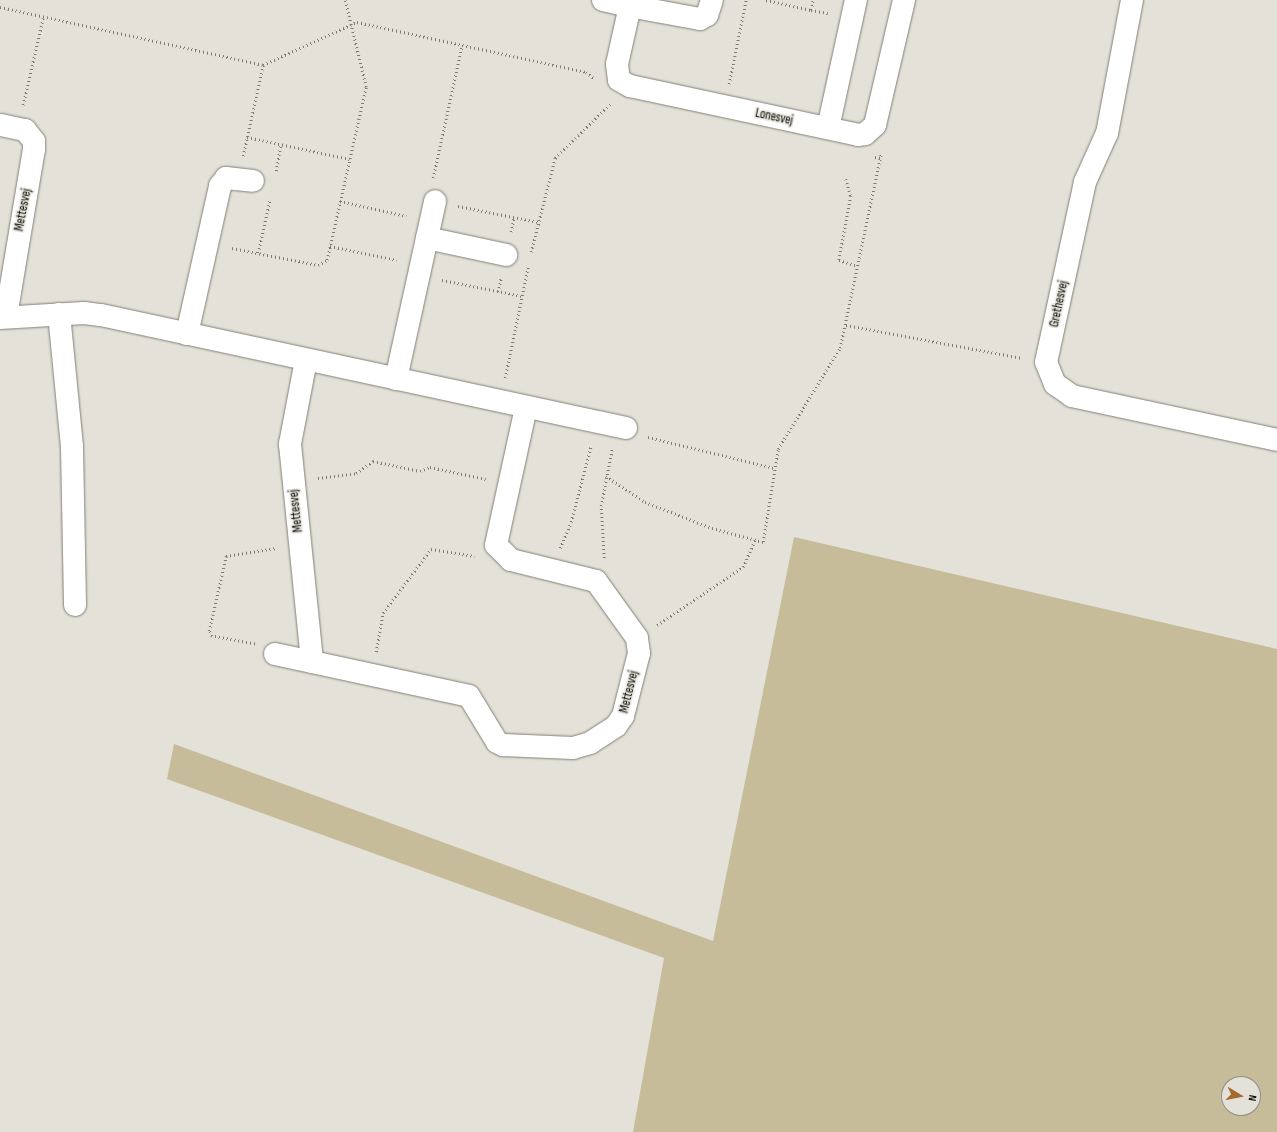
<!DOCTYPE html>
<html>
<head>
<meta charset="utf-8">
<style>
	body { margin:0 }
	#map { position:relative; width:1277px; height:1132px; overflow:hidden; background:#e4e1d8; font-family:"Sofia Sans Condensed",sans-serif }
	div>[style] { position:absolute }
	.green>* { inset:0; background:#c6bc99 }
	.path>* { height:2.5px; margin-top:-1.25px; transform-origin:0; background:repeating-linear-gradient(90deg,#7d7b75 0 1px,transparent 0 4px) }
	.roads { filter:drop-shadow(0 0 1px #828077) drop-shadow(0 0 1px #828077) }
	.minor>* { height:22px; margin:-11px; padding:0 11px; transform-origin:11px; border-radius:11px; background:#fff }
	span { translate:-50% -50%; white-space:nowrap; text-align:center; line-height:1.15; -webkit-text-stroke:3px #e4e1d8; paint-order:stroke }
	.street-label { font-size:13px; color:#12110e }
	.north { position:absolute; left:1221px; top:1076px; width:40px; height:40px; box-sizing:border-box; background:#e4e1d8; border:1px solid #908e87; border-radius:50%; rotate:100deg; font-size:11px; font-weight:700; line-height:16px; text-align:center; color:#12110e }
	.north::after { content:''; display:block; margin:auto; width:14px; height:18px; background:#a46a2a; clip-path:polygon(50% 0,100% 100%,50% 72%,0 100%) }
</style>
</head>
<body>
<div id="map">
	<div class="green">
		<div style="clip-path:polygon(evenodd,794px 537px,1277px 649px,1277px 1132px,633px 1132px,664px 958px,167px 779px,174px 744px,713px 941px,794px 537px,1229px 1084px,1253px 1084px,1253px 1108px,1229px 1108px,1229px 1084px)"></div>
	</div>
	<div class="path">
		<div style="left:766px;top:0;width:46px;rotate:12.5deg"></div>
		<div style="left:811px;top:10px;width:10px;rotate:-79deg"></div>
		<div style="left:0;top:7px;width:269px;rotate:12.4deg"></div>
		<div style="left:263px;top:65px;width:103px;rotate:-24.6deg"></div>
		<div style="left:357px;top:22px;width:234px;rotate:12.3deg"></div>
		<div style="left:586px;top:72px;width:10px;rotate:37deg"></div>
		<div style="left:811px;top:10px;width:17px;rotate:10deg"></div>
		<div style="left:729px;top:84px;width:86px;rotate:-78.6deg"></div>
		<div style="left:23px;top:105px;width:89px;rotate:-77.1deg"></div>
		<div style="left:247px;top:137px;width:105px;rotate:12.1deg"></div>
		<div style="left:243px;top:156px;width:93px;rotate:-77.6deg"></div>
		<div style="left:875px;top:157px;width:6px;rotate:9deg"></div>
		<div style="left:276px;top:171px;width:27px;rotate:-80deg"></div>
		<div style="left:433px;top:178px;width:136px;rotate:-77.7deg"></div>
		<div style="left:846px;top:179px;width:18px;rotate:74deg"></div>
		<div style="left:851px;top:196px;width:65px;rotate:100.6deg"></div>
		<div style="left:839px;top:260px;width:20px;rotate:18deg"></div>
		<div style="left:340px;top:201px;width:68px;rotate:12.8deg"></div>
		<div style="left:458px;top:206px;width:82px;rotate:11.3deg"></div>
		<div style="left:511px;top:232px;width:15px;rotate:-79deg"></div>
		<div style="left:330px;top:246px;width:68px;rotate:11.8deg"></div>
		<div style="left:232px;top:248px;width:88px;rotate:11.2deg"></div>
		<div style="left:318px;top:265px;width:10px;rotate:-29deg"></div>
		<div style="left:327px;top:260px;width:177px;rotate:-77.3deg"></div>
		<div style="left:366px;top:87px;width:89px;rotate:-103.6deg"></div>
		<div style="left:531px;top:252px;width:97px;rotate:-75.7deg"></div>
		<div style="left:555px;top:158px;width:77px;rotate:-44.5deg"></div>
		<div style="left:258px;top:253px;width:55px;rotate:-77.5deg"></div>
		<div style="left:442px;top:280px;width:82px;rotate:11.3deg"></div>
		<div style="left:498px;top:292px;width:14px;rotate:-78deg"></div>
		<div style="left:846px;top:325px;width:179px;rotate:10.6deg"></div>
		<div style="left:505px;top:378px;width:113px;rotate:-78.3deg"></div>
		<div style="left:648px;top:437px;width:130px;rotate:13.8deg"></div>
		<div style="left:606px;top:476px;width:47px;rotate:33.7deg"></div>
		<div style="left:645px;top:502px;width:72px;rotate:21.2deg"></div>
		<div style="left:712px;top:528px;width:53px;rotate:15.4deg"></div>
		<div style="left:763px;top:542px;width:94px;rotate:-80.8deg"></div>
		<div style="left:778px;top:449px;width:119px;rotate:-58.5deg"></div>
		<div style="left:840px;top:348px;width:199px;rotate:-78.1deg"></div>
		<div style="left:318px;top:478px;width:38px;rotate:-7deg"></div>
		<div style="left:356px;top:473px;width:21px;rotate:-35deg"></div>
		<div style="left:373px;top:461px;width:48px;rotate:12deg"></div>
		<div style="left:420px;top:471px;width:11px;rotate:-22deg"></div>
		<div style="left:430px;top:467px;width:57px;rotate:12.1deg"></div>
		<div style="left:560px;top:548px;width:28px;rotate:-67deg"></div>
		<div style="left:571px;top:522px;width:79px;rotate:-75.3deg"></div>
		<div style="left:604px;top:558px;width:52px;rotate:-93.3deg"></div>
		<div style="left:601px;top:506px;width:58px;rotate:-79.1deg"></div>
		<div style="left:657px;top:625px;width:104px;rotate:-34deg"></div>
		<div style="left:743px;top:567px;width:30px;rotate:-66deg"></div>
		<div style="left:255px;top:644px;width:44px;rotate:-169.5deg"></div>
		<div style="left:212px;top:636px;width:6px;rotate:-121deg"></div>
		<div style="left:209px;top:631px;width:77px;rotate:-77.2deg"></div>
		<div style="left:226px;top:556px;width:51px;rotate:-9.1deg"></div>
		<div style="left:376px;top:652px;width:40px;rotate:-80deg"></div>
		<div style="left:383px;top:613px;width:80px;rotate:-53.1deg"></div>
		<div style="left:431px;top:549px;width:44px;rotate:9.2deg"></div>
	</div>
	<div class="roads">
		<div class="minor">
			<div style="left:603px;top:0;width:28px;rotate:13deg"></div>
			<div style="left:712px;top:0;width:16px;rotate:108deg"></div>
			<div style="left:707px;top:15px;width:8px;rotate:150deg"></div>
			<div style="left:700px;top:19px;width:71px;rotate:-169.5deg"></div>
			<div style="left:630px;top:6px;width:59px;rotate:102.6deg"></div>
			<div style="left:617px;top:64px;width:16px;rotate:83deg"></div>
			<div style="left:619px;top:80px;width:13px;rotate:29deg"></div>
			<div style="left:630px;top:86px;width:233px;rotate:12.1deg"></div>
			<div style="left:858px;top:135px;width:7px;rotate:-8deg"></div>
			<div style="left:865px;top:134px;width:13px;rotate:-42deg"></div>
			<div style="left:875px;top:125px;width:128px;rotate:-76.9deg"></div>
			<div style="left:1132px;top:0;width:135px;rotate:100.6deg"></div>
			<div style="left:1107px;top:133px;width:54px;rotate:114.2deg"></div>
			<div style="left:1085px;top:182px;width:184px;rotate:102.2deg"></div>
			<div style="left:1046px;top:362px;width:24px;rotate:68deg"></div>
			<div style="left:1055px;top:384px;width:21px;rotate:35deg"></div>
			<div style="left:1072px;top:396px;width:210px;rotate:12.1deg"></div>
			<div style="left:1px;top:125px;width:25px;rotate:12deg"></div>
			<div style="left:25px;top:130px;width:14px;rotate:51deg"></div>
			<div style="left:34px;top:141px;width:8px;rotate:90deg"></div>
			<div style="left:34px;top:149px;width:170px;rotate:99.5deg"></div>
			<div style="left:828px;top:128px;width:131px;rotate:-77.7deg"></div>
			<div style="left:427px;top:238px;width:81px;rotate:12.1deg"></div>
			<div style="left:59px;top:314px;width:134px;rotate:84.4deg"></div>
			<div style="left:72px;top:447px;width:158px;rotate:88.9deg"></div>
			<div style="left:0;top:318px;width:84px;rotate:-3.4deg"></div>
			<div style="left:84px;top:313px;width:17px;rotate:7deg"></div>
			<div style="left:101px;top:315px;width:537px;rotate:12.15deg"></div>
			<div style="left:187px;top:334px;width:152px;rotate:-77.4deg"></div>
			<div style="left:220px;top:186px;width:10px;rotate:-53deg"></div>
			<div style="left:226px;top:178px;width:27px;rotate:6deg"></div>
			<div style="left:306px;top:360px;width:86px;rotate:100.8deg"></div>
			<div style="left:290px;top:444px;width:219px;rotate:84.2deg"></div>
			<div style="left:396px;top:379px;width:182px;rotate:-77.6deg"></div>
			<div style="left:275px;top:654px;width:198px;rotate:12.2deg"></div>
			<div style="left:469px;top:696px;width:54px;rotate:58.7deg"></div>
			<div style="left:497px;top:742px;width:7px;rotate:27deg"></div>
			<div style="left:503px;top:745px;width:70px;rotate:2.5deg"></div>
			<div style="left:573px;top:748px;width:18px;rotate:-16deg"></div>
			<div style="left:590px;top:743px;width:31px;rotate:-33deg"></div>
			<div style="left:616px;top:726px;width:12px;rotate:-55deg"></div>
			<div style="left:623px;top:716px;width:65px;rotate:-75.7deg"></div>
			<div style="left:639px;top:653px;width:15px;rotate:-98deg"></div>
			<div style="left:637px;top:638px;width:70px;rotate:-125.7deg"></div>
			<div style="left:596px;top:581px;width:88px;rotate:-166.1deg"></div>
			<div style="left:511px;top:560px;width:21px;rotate:-135deg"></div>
			<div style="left:496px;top:545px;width:141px;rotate:-77.7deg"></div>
		</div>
	</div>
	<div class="street-label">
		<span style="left:774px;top:117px;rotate:12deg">Lonesvej</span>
		<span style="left:23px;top:210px;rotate:-79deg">Mettesvej</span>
		<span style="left:1059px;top:304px;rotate:-78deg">Grethesvej</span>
		<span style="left:296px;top:511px;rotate:-96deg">Mettesvej</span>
		<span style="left:629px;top:692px;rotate:-76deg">Mettesvej</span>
	</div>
	<div class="north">N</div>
</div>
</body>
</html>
